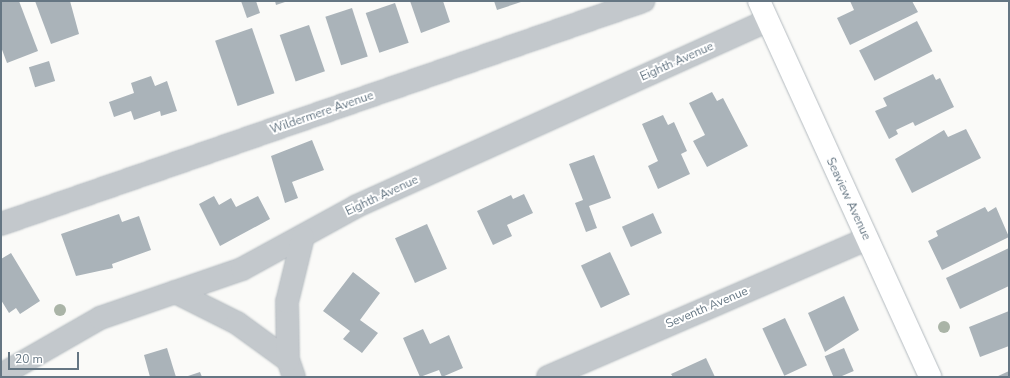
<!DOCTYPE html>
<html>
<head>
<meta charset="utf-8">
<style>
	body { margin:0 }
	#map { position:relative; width:1010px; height:378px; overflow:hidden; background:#fafaf8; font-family:"Nunito Sans",sans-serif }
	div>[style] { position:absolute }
	.building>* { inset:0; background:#aab3b9; transform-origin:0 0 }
	.roads { filter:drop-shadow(0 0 1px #b3babf) drop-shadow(0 0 1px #b3babf) }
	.street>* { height:22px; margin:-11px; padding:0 11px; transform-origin:11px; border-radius:11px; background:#c3c8cc }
	.secondary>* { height:22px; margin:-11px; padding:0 11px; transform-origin:11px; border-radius:11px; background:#fff }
	.trees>* { width:12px; height:12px; margin:-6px; border-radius:50%; background:#aab4a7 }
	span { translate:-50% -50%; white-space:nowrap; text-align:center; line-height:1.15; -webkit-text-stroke:4px #fff; paint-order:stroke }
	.street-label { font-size:12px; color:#657683 }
	.frame { position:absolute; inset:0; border:2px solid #657683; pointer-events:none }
	.scale { position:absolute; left:8px; top:352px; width:71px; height:18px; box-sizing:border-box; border:2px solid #657683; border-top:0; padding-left:5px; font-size:12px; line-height:14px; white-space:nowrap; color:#657683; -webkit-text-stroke:3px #fff; paint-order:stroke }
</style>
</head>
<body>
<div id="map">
	<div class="building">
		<div style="clip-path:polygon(1px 1px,19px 1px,38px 51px,7px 63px,1px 47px)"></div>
		<div style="clip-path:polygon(35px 1px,70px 1px,79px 34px,51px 44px)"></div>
		<div style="clip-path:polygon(241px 1px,256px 1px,260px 13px,247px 18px)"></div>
		<div style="clip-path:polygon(275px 1px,288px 1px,276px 5px)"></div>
		<div style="clip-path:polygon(410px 1px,443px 1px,450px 22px,421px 33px)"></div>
		<div style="clip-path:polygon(494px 1px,524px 1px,497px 10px)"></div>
		<div style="clip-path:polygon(850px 1px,912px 1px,918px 12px,850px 45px,837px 18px,854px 10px)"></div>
		<div style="left:395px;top:3px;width:42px;height:31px;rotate:71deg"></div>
		<div style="left:352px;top:8px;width:51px;height:28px;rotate:72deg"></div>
		<div style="left:917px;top:21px;width:34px;height:65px;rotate:63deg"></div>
		<div style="left:309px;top:25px;width:49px;height:31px;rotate:71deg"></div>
		<div style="left:252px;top:28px;width:69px;height:39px;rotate:71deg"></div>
		<div style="left:49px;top:61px;width:21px;height:21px;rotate:73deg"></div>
		<div style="clip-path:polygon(933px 74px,936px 80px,940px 78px,954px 107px,915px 126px,913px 122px,896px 130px,898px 134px,889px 139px,875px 111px,887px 106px,883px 98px)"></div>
		<div style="clip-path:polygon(151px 76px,155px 86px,167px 81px,177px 111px,161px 116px,160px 111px,134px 120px,131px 111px,114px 117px,109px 102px,134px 93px,131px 83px)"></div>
		<div style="clip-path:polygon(712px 92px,717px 101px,723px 98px,748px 146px,707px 167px,693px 141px,705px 135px,689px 103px)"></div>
		<div style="clip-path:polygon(663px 115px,668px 125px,674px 122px,687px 151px,681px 154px,690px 174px,658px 189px,648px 166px,658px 161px,642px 124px)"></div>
		<div style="clip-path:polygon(966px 129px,981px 158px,912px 193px,895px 159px,944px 130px,948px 137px)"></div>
		<div style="clip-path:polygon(312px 140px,324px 170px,292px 182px,298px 198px,285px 203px,271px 156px)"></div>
		<div style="clip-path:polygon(594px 155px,611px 198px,589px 206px,597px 228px,586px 232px,575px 203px,583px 200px,569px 164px)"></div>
		<div style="clip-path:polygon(524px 194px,533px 213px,507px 225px,512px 236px,493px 245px,477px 211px,511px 195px,513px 199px)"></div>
		<div style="clip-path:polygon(214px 196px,219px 205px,231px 198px,236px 207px,258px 196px,270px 219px,220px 246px,199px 204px)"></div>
		<div style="clip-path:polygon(985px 207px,988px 212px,996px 207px,1009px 237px,942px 270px,928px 241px,938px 236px,936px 231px)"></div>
		<div style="left:653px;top:213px;width:22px;height:34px;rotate:66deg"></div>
		<div style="clip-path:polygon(119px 214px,122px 222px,139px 216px,151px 250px,112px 264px,113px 268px,76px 276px,61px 234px)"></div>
		<div style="left:427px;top:224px;width:49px;height:35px;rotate:66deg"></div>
		<div style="clip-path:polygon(1009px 248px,1009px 286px,960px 309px,946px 278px)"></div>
		<div style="left:610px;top:252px;width:47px;height:32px;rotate:65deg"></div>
		<div style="clip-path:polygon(11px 253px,40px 301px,20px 314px,16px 308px,9px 313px,1px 300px,1px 259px)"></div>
		<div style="clip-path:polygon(353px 272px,380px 293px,360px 320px,378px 333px,362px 353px,343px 339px,350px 331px,323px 311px)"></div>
		<div style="clip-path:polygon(844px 296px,859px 330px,825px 352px,808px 313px)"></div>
		<div style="clip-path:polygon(1009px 311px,1009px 346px,980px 357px,969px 327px)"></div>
		<div style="left:785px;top:318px;width:52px;height:25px;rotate:65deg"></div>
		<div style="clip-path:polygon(423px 329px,430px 344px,449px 335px,463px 368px,442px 377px,439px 370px,420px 377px,403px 338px)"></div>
		<div style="clip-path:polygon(167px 348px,176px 377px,150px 377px,144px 355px)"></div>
		<div style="left:844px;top:348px;width:25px;height:21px;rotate:67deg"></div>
		<div style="clip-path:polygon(706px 358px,715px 377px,673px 377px,671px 374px)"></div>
		<div style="clip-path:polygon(1009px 371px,1009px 377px,996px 377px)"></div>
		<div style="clip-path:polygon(200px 372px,202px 377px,185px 377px)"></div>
	</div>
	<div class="roads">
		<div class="street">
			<div style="left:1px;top:224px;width:680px;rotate:-19.15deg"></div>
			<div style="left:175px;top:292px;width:69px;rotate:26.6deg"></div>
			<div style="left:237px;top:323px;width:63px;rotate:36deg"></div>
			<div style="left:1px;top:375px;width:114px;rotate:-29.9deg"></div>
			<div style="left:100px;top:318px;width:150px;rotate:-19deg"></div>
			<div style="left:242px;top:269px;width:131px;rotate:-28.7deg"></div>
			<div style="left:357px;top:206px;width:450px;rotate:-24.3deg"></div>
			<div style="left:294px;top:377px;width:18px;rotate:-109deg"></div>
			<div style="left:288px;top:360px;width:58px;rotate:-91deg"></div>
			<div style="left:287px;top:302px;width:67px;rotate:-76.2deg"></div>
			<div style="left:548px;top:377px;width:348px;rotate:-23.4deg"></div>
		</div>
		<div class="secondary">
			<div style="left:759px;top:1px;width:413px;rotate:65.5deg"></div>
		</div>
	</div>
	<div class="trees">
		<div style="left:60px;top:310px"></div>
		<div style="left:944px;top:327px"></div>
	</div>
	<div class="street-label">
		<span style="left:677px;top:62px;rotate:-24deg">Eighth Avenue</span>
		<span style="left:322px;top:113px;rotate:-19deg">Wildermere Avenue</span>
		<span style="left:382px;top:196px;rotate:-25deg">Eighth Avenue</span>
		<span style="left:848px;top:199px;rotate:65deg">Seaview Avenue</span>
		<span style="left:707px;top:308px;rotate:-23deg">Seventh Avenue</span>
	</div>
	<div class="frame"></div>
	<div class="scale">20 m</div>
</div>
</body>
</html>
